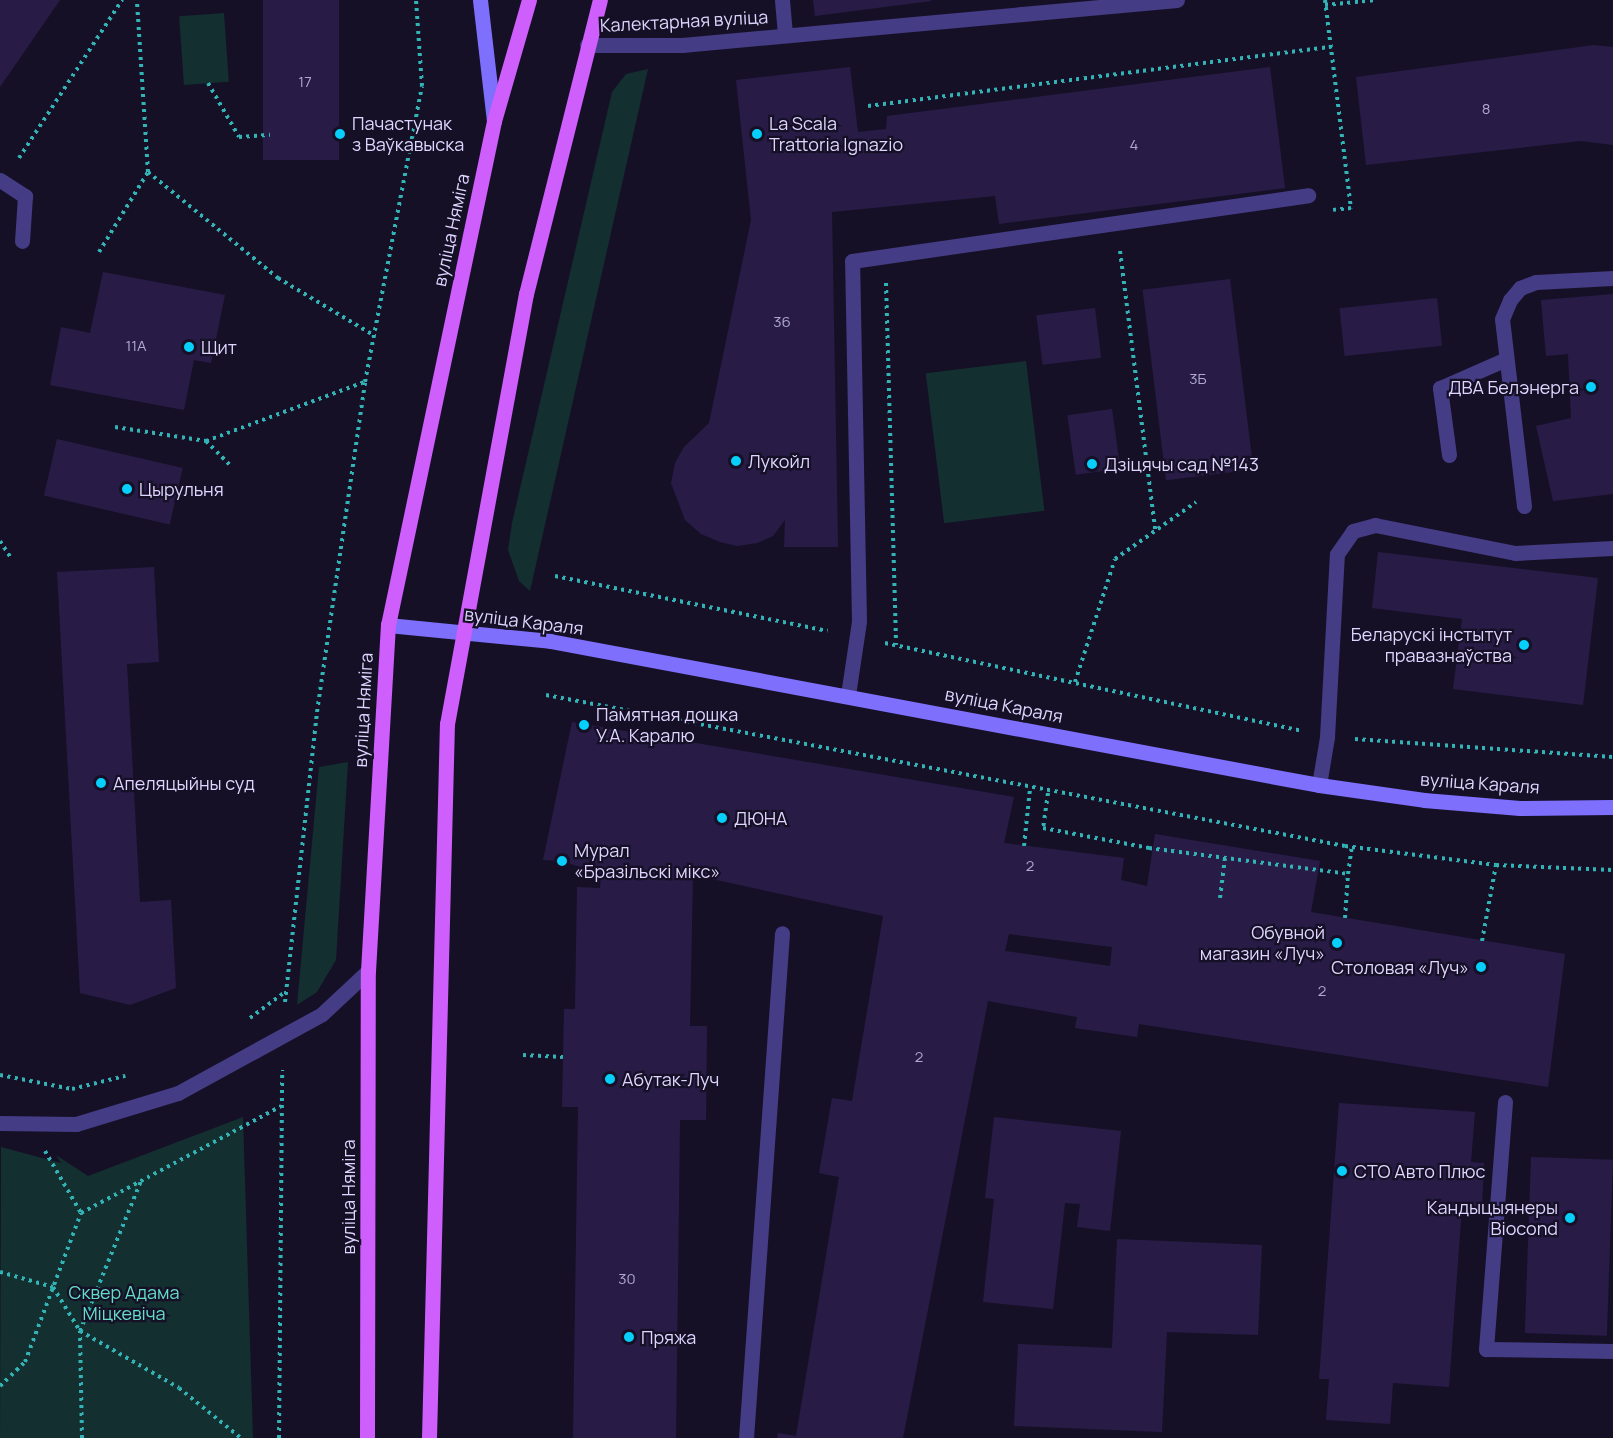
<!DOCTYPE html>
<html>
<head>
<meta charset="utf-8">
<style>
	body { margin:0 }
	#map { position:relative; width:1613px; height:1438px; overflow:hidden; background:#161027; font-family:Manrope,sans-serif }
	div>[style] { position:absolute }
	.green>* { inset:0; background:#132f30; transform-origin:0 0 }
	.building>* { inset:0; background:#281c47; transform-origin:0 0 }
	.path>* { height:4px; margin-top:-2px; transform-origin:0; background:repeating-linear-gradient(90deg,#32b4b7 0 3px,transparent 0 7.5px) }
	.service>* { height:15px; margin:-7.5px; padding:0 7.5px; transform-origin:7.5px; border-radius:7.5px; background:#443c85 }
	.minor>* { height:15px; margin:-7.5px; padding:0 7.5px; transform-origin:7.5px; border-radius:7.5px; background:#443c85 }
	.secondary>* { height:15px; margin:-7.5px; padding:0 7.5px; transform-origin:7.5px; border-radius:7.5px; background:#7e6ffd }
	.primary>* { height:15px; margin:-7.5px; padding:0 7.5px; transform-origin:7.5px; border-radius:7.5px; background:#ce5ffc }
	.dots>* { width:16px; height:16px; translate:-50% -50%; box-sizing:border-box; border:3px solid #161027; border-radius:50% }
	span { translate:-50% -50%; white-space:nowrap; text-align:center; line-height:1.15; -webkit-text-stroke:4.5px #161027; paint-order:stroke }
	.number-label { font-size:15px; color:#b0a8d0 }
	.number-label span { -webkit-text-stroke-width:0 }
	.street-label { font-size:18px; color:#ded6fe }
	.poi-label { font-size:18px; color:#ded6fe }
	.left { translate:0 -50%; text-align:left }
	.right { translate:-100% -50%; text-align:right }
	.park-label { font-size:18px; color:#62dec9 }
</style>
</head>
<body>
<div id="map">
	<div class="green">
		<div style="left:224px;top:13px;width:69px;height:45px;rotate:86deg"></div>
		<div style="clip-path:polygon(648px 69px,530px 591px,519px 581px,508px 550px,512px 523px,612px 92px,626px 74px)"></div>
		<div style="left:1026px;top:361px;width:151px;height:101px;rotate:83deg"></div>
		<div style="clip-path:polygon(348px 762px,336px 960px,317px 992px,297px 1005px,319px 767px)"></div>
		<div style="clip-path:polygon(243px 1117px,253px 1438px,0 1438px,1px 1147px,61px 1163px,56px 1155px,88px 1176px)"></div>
	</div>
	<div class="building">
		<div style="clip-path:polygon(0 0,60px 0,0 87px)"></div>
		<div style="left:263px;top:0;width:76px;height:160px"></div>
		<div style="clip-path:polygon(813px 0,931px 0,931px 1px,815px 16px)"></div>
		<div style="clip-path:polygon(1594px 45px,1613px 47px,1613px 145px,1581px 141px,1366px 165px,1356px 77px)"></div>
		<div style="clip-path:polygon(850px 67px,858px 132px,886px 129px,887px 116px,1270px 67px,1285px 188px,999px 224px,995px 196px,832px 212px,838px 547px,784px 547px,785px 520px,773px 536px,757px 543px,737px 546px,720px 542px,701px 534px,685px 520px,671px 483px,675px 463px,684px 447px,709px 423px,751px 220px,736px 80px)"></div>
		<div style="clip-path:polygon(103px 272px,225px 295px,211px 363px,194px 360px,184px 410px,50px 385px,61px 327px,90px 333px)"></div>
		<div style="left:1230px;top:279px;width:192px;height:88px;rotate:83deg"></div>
		<div style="clip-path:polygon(1613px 294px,1613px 494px,1553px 501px,1536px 426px,1571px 418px,1568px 354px,1546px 356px,1541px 300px)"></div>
		<div style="left:1437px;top:298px;width:48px;height:98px;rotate:84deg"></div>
		<div style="left:1095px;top:308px;width:50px;height:59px;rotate:83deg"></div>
		<div style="left:1112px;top:409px;width:60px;height:45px;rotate:82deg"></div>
		<div style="left:57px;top:439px;width:129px;height:58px;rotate:13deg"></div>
		<div style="clip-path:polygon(1378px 552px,1598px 578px,1583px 705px,1453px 689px,1462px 619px,1372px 608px)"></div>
		<div style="clip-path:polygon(154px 567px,159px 662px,127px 664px,140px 902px,171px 900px,176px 988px,130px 1005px,80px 993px,57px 572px)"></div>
		<div style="clip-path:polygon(evenodd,572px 722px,1014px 797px,1004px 843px,1124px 858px,1121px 880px,1147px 886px,1155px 834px,1320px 861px,1311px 912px,1565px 954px,1548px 1087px,1139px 1024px,1137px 1037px,1075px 1028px,1077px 1017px,988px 1001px,903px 1438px,777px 1438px,778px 1433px,796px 1436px,839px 1177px,819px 1173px,832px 1098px,852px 1101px,883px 916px,693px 875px,690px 1026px,707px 1026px,706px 1120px,680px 1120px,676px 1438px,573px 1438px,578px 1107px,562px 1107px,564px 1009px,575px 1009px,577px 887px,600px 888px,601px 874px,562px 861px,543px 860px,572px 722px,1009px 934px,1112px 947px,1110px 966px,1005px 951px,1009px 934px)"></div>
		<div style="clip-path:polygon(1339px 1103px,1475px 1112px,1471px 1162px,1484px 1163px,1482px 1207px,1462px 1206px,1449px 1387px,1393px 1383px,1390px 1424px,1326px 1420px,1329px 1379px,1319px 1379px)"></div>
		<div style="clip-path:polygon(994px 1117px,1121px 1131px,1110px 1231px,1077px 1227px,1080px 1204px,1065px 1203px,1053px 1309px,983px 1302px,994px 1199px,985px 1198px)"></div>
		<div style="left:1531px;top:1157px;width:82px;height:176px;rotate:2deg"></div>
		<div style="clip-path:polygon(1117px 1239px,1262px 1245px,1258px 1335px,1167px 1332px,1162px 1432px,1014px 1426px,1018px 1344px,1112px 1348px)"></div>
	</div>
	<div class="path">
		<div style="left:1325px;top:0;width:210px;rotate:82.9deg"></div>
		<div style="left:1351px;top:208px;width:18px;rotate:174deg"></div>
		<div style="left:1325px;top:5px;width:51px;rotate:-5.6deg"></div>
		<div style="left:208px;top:83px;width:62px;rotate:60.1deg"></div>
		<div style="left:239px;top:137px;width:31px;rotate:-4deg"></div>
		<div style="left:868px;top:106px;width:467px;rotate:-7.3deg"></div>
		<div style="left:19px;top:158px;width:189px;rotate:-56.9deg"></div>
		<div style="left:148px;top:172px;width:168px;rotate:39.2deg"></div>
		<div style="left:278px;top:278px;width:113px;rotate:30.9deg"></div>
		<div style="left:1120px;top:251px;width:281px;rotate:82.8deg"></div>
		<div style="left:99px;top:252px;width:94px;rotate:-58.5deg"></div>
		<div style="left:148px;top:172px;width:172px;rotate:-93.7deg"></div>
		<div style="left:886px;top:283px;width:362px;rotate:88.4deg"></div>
		<div style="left:115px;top:427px;width:92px;rotate:8.7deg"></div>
		<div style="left:206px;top:441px;width:170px;rotate:-20.4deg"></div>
		<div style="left:206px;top:441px;width:33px;rotate:45deg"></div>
		<div style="left:0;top:541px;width:20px;rotate:57deg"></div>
		<div style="left:555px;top:576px;width:278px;rotate:11.4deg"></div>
		<div style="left:885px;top:643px;width:425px;rotate:11.9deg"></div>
		<div style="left:1075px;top:682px;width:129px;rotate:-72deg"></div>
		<div style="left:1115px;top:559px;width:99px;rotate:-35.1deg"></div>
		<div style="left:546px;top:695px;width:813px;rotate:10.7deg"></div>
		<div style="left:1345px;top:846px;width:152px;rotate:7.2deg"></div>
		<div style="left:1496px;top:865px;width:117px;rotate:2.4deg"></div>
		<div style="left:1355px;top:739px;width:259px;rotate:4deg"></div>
		<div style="left:1048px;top:793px;width:35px;rotate:98deg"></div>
		<div style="left:1043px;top:828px;width:108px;rotate:10.7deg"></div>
		<div style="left:1149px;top:848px;width:201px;rotate:7.4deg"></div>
		<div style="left:1348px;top:874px;width:27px;rotate:-82deg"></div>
		<div style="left:1024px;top:846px;width:57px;rotate:-84deg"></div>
		<div style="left:1220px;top:898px;width:40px;rotate:-82.9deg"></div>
		<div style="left:1345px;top:918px;width:44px;rotate:-86.1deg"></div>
		<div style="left:1482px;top:941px;width:77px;rotate:-79.6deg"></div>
		<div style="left:285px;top:1002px;width:292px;rotate:-83.7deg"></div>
		<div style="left:317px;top:712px;width:333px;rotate:-81.7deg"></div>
		<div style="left:365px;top:382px;width:301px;rotate:-79.1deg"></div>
		<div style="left:422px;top:86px;width:86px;rotate:-94deg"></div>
		<div style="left:250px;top:1018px;width:44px;rotate:-36.6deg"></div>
		<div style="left:523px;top:1055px;width:40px;rotate:2.9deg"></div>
		<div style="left:0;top:1075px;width:73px;rotate:11deg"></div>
		<div style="left:72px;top:1089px;width:55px;rotate:-13.8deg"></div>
		<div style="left:45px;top:1151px;width:72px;rotate:59.9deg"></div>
		<div style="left:0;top:1272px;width:55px;rotate:15.8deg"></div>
		<div style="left:53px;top:1287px;width:52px;rotate:58.5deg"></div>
		<div style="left:80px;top:1331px;width:114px;rotate:29.9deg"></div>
		<div style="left:179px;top:1388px;width:80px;rotate:38.9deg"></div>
		<div style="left:0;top:1386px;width:35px;rotate:-44deg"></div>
		<div style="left:25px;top:1362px;width:159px;rotate:-69.4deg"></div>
		<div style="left:81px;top:1213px;width:227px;rotate:-28.1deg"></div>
		<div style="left:82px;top:1438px;width:107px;rotate:-91.1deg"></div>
		<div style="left:80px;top:1331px;width:162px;rotate:-67.9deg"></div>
		<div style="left:279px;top:1438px;width:368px;rotate:-89.5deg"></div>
	</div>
	<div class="service">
		<div style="left:782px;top:0;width:35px;rotate:85deg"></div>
		<div style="left:0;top:180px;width:30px;rotate:33deg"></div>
		<div style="left:25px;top:196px;width:45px;rotate:93.8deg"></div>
		<div style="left:1449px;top:455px;width:68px;rotate:-97.7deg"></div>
		<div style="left:1440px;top:388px;width:72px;rotate:-23.7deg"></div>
		<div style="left:1524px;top:506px;width:188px;rotate:-96.7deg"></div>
		<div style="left:1502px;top:319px;width:21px;rotate:-67deg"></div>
		<div style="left:1510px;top:300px;width:16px;rotate:-50deg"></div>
		<div style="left:1520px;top:288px;width:17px;rotate:-21deg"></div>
		<div style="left:1536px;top:282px;width:77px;rotate:-3deg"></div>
		<div style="left:848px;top:695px;width:75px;rotate:-81.5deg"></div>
		<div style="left:859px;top:621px;width:360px;rotate:-91.1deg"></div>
		<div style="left:852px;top:261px;width:461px;rotate:-8.2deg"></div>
		<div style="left:1319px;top:785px;width:49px;rotate:-80.5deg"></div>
		<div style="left:1327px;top:737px;width:183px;rotate:-86.9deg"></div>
		<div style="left:1337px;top:554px;width:28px;rotate:-55deg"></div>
		<div style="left:1353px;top:531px;width:23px;rotate:-15deg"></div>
		<div style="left:1375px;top:525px;width:143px;rotate:11.3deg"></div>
		<div style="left:1515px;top:553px;width:98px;rotate:-2.9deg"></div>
		<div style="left:1505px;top:1102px;width:248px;rotate:94.4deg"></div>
		<div style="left:1486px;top:1349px;width:127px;rotate:0.9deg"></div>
		<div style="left:0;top:1123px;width:76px;rotate:0.8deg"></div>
		<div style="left:76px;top:1124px;width:107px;rotate:-16.9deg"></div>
		<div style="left:178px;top:1093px;width:164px;rotate:-28.7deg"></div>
		<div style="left:322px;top:1014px;width:63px;rotate:-43.1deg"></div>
		<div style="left:746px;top:1438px;width:506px;rotate:-85.92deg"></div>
	</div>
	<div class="minor">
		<div style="left:587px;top:45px;width:95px"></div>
		<div style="left:682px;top:45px;width:497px;rotate:-5.2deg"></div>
	</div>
	<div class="secondary">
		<div style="left:480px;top:0;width:122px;rotate:83.4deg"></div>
		<div style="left:388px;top:625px;width:163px;rotate:5.6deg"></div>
		<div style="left:550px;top:641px;width:782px;rotate:10.61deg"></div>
		<div style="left:1319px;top:785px;width:106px;rotate:8.1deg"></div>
		<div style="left:1424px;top:800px;width:96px;rotate:4.8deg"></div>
		<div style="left:1520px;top:808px;width:93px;rotate:-0.6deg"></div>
	</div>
	<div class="primary">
		<div style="left:367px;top:1438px;width:467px;rotate:-89.9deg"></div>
		<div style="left:368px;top:971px;width:347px;rotate:-86.7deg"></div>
		<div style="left:388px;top:625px;width:515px;rotate:-78.12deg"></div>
		<div style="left:494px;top:121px;width:126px;rotate:-73.9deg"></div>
		<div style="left:429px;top:1438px;width:714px;rotate:-88.56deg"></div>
		<div style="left:447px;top:724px;width:437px;rotate:-79.6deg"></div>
		<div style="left:526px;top:294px;width:303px;rotate:-75.9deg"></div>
	</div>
	<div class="dots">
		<div style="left:340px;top:134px;background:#06cffb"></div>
		<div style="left:757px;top:134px;background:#06cffb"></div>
		<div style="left:189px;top:347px;background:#06cffb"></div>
		<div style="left:1591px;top:387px;background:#06cffb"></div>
		<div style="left:736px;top:461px;background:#06cffb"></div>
		<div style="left:1092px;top:464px;background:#06cffb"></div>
		<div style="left:127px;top:489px;background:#06cffb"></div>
		<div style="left:1524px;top:645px;background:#06cffb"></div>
		<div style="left:584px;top:725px;background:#06cffb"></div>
		<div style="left:101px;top:783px;background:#06cffb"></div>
		<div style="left:722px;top:818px;background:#06cffb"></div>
		<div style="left:562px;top:861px;background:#06cffb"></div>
		<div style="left:1337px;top:943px;background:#06cffb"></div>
		<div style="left:1481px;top:967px;background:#06cffb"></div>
		<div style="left:610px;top:1079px;background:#06cffb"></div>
		<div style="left:1342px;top:1171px;background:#06cffb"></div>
		<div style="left:1570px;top:1218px;background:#06cffb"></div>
		<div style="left:629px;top:1337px;background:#06cffb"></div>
	</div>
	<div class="number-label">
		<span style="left:305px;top:82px">17</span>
		<span style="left:1486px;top:109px">8</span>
		<span style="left:1134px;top:145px">4</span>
		<span style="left:782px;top:322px">36</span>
		<span style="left:136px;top:346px">11А</span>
		<span style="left:1198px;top:379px">3Б</span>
		<span style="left:1030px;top:866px">2</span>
		<span style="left:1322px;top:991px">2</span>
		<span style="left:919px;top:1057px">2</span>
		<span style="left:627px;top:1279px">30</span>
	</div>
	<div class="street-label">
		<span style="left:684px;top:21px;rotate:-3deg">Калектарная вуліца</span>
		<span style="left:451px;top:230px;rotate:-78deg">вуліца Няміга</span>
		<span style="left:524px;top:621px;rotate:7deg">вуліца Караля</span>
		<span style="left:1004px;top:705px;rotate:11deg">вуліца Караля</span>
		<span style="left:363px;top:710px;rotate:-87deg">вуліца Няміга</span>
		<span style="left:1480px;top:783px;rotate:4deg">вуліца Караля</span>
		<span style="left:348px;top:1197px;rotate:-90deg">вуліца Няміга</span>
	</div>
	<div class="poi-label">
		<span class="left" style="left:352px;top:134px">Пачастунак<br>з Ваўкавыска</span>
		<span class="left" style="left:769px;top:134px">La Scala<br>Trattoria Ignazio</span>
		<span class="left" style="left:201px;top:347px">Щит</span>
		<span class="right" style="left:1579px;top:387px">ДВА Белэнерга</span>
		<span class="left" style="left:748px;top:461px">Лукойл</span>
		<span class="left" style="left:1104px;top:464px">Дзіцячы сад №143</span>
		<span class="left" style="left:139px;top:489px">Цырульня</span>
		<span class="right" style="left:1512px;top:645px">Беларускі інстытут<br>правазнаўства</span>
		<span class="left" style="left:596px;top:725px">Памятная дошка<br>У.А. Каралю</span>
		<span class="left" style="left:113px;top:783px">Апеляцыйны суд</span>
		<span class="left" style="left:734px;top:818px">ДЮНА</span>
		<span class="left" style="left:574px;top:861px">Мурал<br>«Бразільскі мікс»</span>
		<span class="right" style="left:1325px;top:943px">Обувной<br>магазин «Луч»</span>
		<span class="right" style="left:1469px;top:967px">Столовая «Луч»</span>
		<span class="left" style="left:622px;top:1079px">Абутак-Луч</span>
		<span class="left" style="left:1354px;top:1171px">СТО Авто Плюс</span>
		<span class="right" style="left:1558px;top:1218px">Кандыцыянеры<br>Biocond</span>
		<span class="left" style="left:641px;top:1337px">Пряжа</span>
	</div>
	<div class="park-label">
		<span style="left:124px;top:1303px">Сквер Адама<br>Міцкевіча</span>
	</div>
</div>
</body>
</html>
